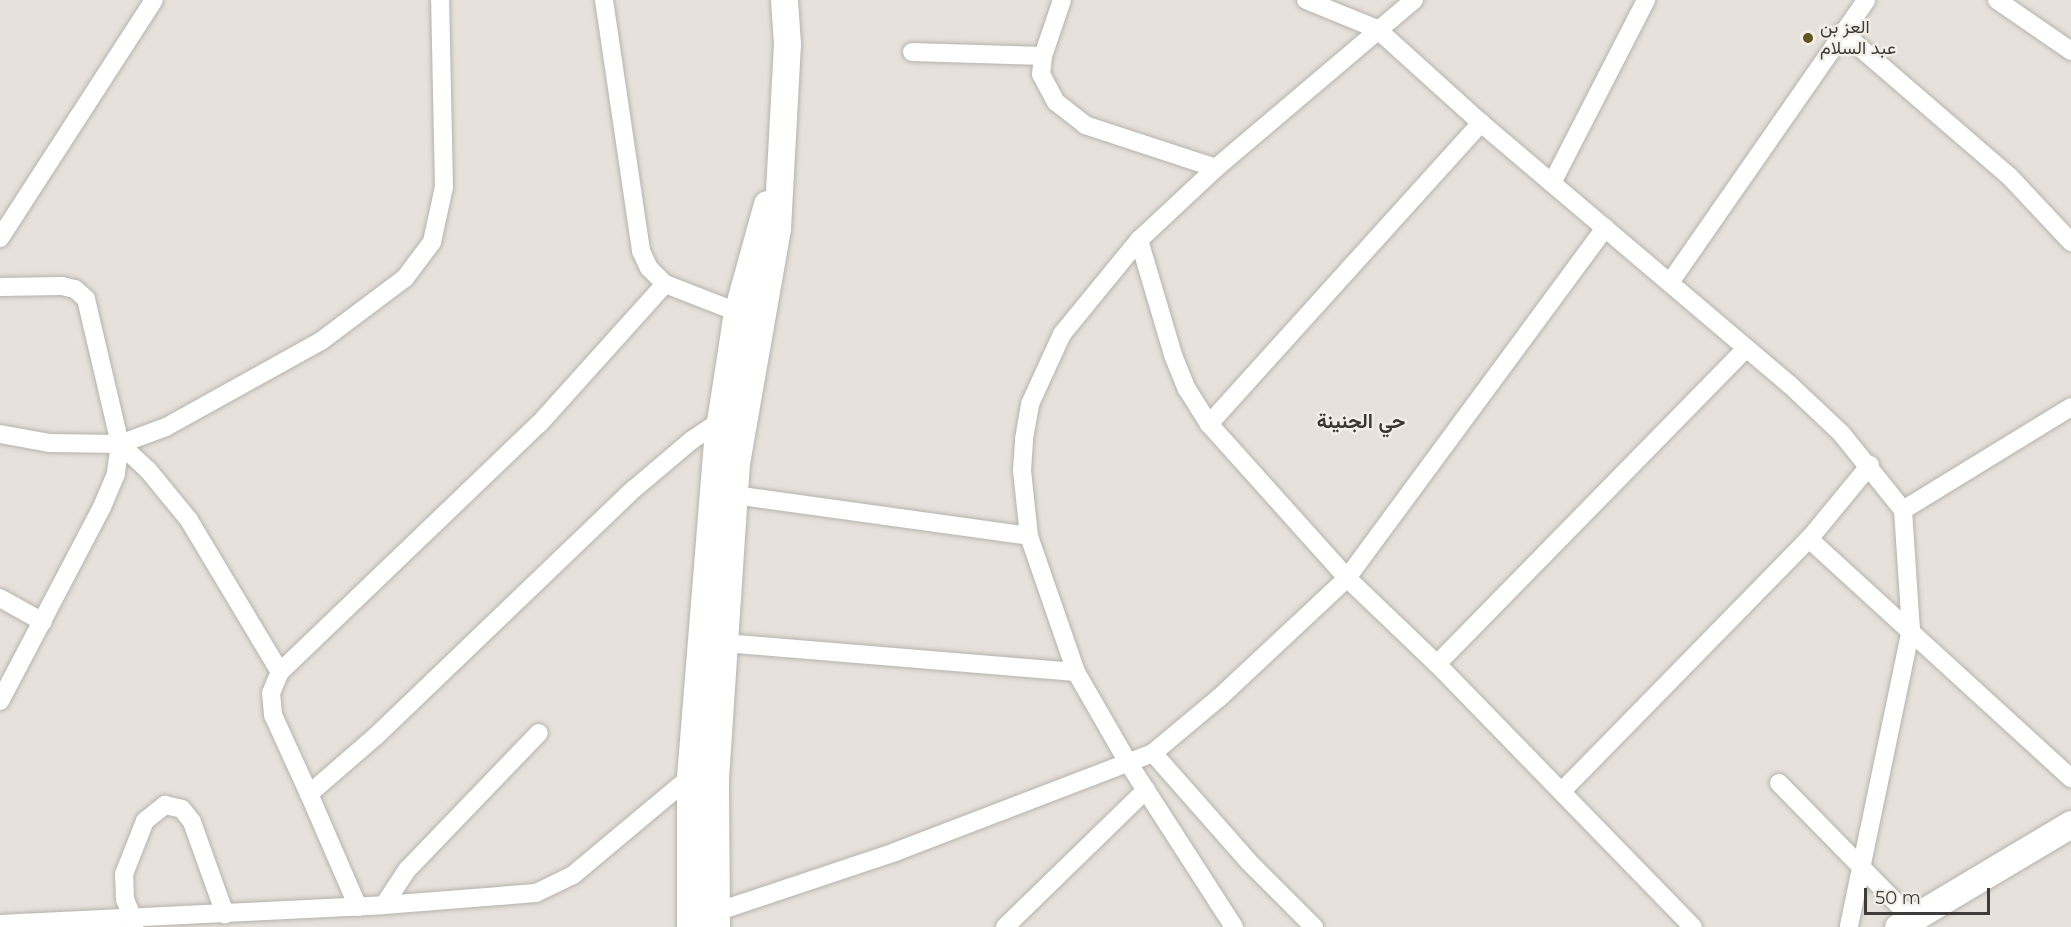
<!DOCTYPE html>
<html>
<head>
<meta charset="utf-8">
<style>
	body { margin:0 }
	#map { position:relative; width:2071px; height:927px; overflow:hidden; background:#e6e1da; font-family:Montserrat,Vazirmatn,sans-serif }
	div>[style] { position:absolute }
	.roads { filter:drop-shadow(0 0 2px #b6b2ab) drop-shadow(0 0 2px #b6b2ab) }
	.street>* { height:18px; margin:-9px; padding:0 9px; transform-origin:9px; border-radius:9px; background:#fff }
	.secondary>* { height:27px; margin:-13.5px; padding:0 13.5px; transform-origin:13.5px; border-radius:13.5px; background:#fff }
	.dots>* { width:16px; height:16px; translate:-50% -50%; box-sizing:border-box; border:3px solid #f3eee7; border-radius:50% }
	span { translate:-50% -50%; white-space:nowrap; text-align:center; line-height:1.15; -webkit-text-stroke:4.5px #f3eee7; paint-order:stroke }
	.poi-label { font-size:18px; color:#3e3c39 }
	.left { translate:0 -50%; text-align:left }
	.neighbourhood-label { font-size:20px; color:#3a3731; font-weight:700 }
	.scale { position:absolute; left:1864px; top:888px; width:126px; height:27px; box-sizing:border-box; border:3px solid #3e3c39; border-top:0; padding-left:8px; font-size:18px; line-height:21px; white-space:nowrap; color:#3e3c39; -webkit-text-stroke:4px #f3eee7; paint-order:stroke }
</style>
</head>
<body>
<div id="map">
	<div class="roads">
		<div class="street">
			<div style="left:604px;top:0;width:254px;rotate:81.6deg"></div>
			<div style="left:641px;top:251px;width:19px;rotate:65deg"></div>
			<div style="left:649px;top:268px;width:23px;rotate:45deg"></div>
			<div style="left:665px;top:284px;width:77px;rotate:21.3deg"></div>
			<div style="left:1062px;top:0;width:59px;rotate:108.7deg"></div>
			<div style="left:1043px;top:56px;width:18px;rotate:96deg"></div>
			<div style="left:1041px;top:74px;width:32px;rotate:62deg"></div>
			<div style="left:1056px;top:102px;width:37px;rotate:38deg"></div>
			<div style="left:1085px;top:125px;width:138px;rotate:18.2deg"></div>
			<div style="left:1306px;top:0;width:77px;rotate:22.2deg"></div>
			<div style="left:1377px;top:29px;width:140px;rotate:42.1deg"></div>
			<div style="left:1481px;top:123px;width:404px;rotate:40.3deg"></div>
			<div style="left:1789px;top:384px;width:71px;rotate:43.3deg"></div>
			<div style="left:1841px;top:433px;width:99px;rotate:51.2deg"></div>
			<div style="left:1903px;top:510px;width:119px;rotate:86.2deg"></div>
			<div style="left:1911px;top:629px;width:304px;rotate:101.8deg"></div>
			<div style="left:1414px;top:0;width:260px;rotate:139.7deg"></div>
			<div style="left:1216px;top:168px;width:105px;rotate:136.9deg"></div>
			<div style="left:1139px;top:240px;width:120px;rotate:73.5deg"></div>
			<div style="left:1173px;top:355px;width:37px;rotate:68deg"></div>
			<div style="left:1187px;top:389px;width:41px;rotate:57.8deg"></div>
			<div style="left:1209px;top:424px;width:207px;rotate:48.1deg"></div>
			<div style="left:1347px;top:578px;width:124px;rotate:43.7deg"></div>
			<div style="left:1437px;top:664px;width:367px;rotate:45.8deg"></div>
			<div style="left:1997px;top:0;width:90px;rotate:34.6deg"></div>
			<div style="left:1842px;top:32px;width:221px;rotate:40.8deg"></div>
			<div style="left:2009px;top:176px;width:91px;rotate:46.8deg"></div>
			<div style="left:912px;top:52px;width:131px;rotate:1.7deg"></div>
			<div style="left:1552px;top:183px;width:206px;rotate:-62.8deg"></div>
			<div style="left:0;top:238px;width:283px;rotate:-57.1deg"></div>
			<div style="left:1671px;top:281px;width:342px;rotate:-55.2deg"></div>
			<div style="left:0;top:287px;width:62px;rotate:-0.9deg"></div>
			<div style="left:62px;top:286px;width:13px;rotate:13deg"></div>
			<div style="left:75px;top:289px;width:15px;rotate:42deg"></div>
			<div style="left:86px;top:299px;width:149px;rotate:76.8deg"></div>
			<div style="left:120px;top:444px;width:30px;rotate:98deg"></div>
			<div style="left:116px;top:474px;width:36px;rotate:113deg"></div>
			<div style="left:102px;top:507px;width:219px;rotate:117.7deg"></div>
			<div style="left:1209px;top:424px;width:406px;rotate:-47.9deg"></div>
			<div style="left:0;top:434px;width:51px;rotate:10.2deg"></div>
			<div style="left:50px;top:443px;width:70px;rotate:0.8deg"></div>
			<div style="left:120px;top:444px;width:49px;rotate:-20.3deg"></div>
			<div style="left:166px;top:427px;width:177px;rotate:-29deg"></div>
			<div style="left:321px;top:341px;width:105px;rotate:-36.9deg"></div>
			<div style="left:405px;top:278px;width:45px;rotate:-53.1deg"></div>
			<div style="left:432px;top:242px;width:56px;rotate:-77.7deg"></div>
			<div style="left:444px;top:187px;width:187px;rotate:-91.2deg"></div>
			<div style="left:120px;top:444px;width:38px;rotate:43deg"></div>
			<div style="left:148px;top:470px;width:65px;rotate:50.6deg"></div>
			<div style="left:189px;top:520px;width:177px;rotate:59.1deg"></div>
			<div style="left:734px;top:495px;width:298px;rotate:7.9deg"></div>
			<div style="left:1903px;top:510px;width:197px;rotate:-31.5deg"></div>
			<div style="left:1809px;top:539px;width:355px;rotate:42.4deg"></div>
			<div style="left:0;top:598px;width:49px;rotate:29.2deg"></div>
			<div style="left:724px;top:643px;width:353px;rotate:4.7deg"></div>
			<div style="left:1076px;top:672px;width:144px;rotate:-109.1deg"></div>
			<div style="left:1029px;top:536px;width:66px;rotate:-96.1deg"></div>
			<div style="left:1022px;top:470px;width:31px;rotate:-86deg"></div>
			<div style="left:1024px;top:439px;width:36px;rotate:-80deg"></div>
			<div style="left:1030px;top:404px;width:77px;rotate:-65.4deg"></div>
			<div style="left:1062px;top:334px;width:122px;rotate:-50.7deg"></div>
			<div style="left:1437px;top:664px;width:441px;rotate:-45.6deg"></div>
			<div style="left:1076px;top:672px;width:106px;rotate:60.1deg"></div>
			<div style="left:1129px;top:764px;width:194px;rotate:57.2deg"></div>
			<div style="left:1153px;top:753px;width:145px;rotate:48.6deg"></div>
			<div style="left:1249px;top:862px;width:92px;rotate:45deg"></div>
			<div style="left:1779px;top:783px;width:190px;rotate:45.6deg"></div>
			<div style="left:1562px;top:791px;width:353px;rotate:-45.6deg"></div>
			<div style="left:1809px;top:539px;width:96px;rotate:-50.5deg"></div>
			<div style="left:309px;top:794px;width:87px;rotate:-114.5deg"></div>
			<div style="left:273px;top:715px;width:22px;rotate:-95deg"></div>
			<div style="left:271px;top:693px;width:23px;rotate:-67deg"></div>
			<div style="left:280px;top:672px;width:359px;rotate:-43.8deg"></div>
			<div style="left:539px;top:424px;width:188px;rotate:-48deg"></div>
			<div style="left:384px;top:905px;width:42px;rotate:-56.7deg"></div>
			<div style="left:407px;top:870px;width:190px;rotate:-46.1deg"></div>
			<div style="left:358px;top:907px;width:123px;rotate:-113.4deg"></div>
			<div style="left:309px;top:794px;width:89px;rotate:-40.9deg"></div>
			<div style="left:376px;top:736px;width:357px;rotate:-43.8deg"></div>
			<div style="left:634px;top:489px;width:76px;rotate:-40.2deg"></div>
			<div style="left:692px;top:440px;width:40px;rotate:-34deg"></div>
			<div style="left:716px;top:912px;width:189px;rotate:-18.5deg"></div>
			<div style="left:895px;top:852px;width:276px;rotate:-21deg"></div>
			<div style="left:1153px;top:753px;width:87px;rotate:-39.9deg"></div>
			<div style="left:1220px;top:697px;width:174px;rotate:-43.1deg"></div>
			<div style="left:1347px;top:578px;width:435px;rotate:-53.6deg"></div>
			<div style="left:135px;top:923px;width:25px;rotate:-113deg"></div>
			<div style="left:125px;top:900px;width:26px;rotate:-92deg"></div>
			<div style="left:124px;top:874px;width:57px;rotate:-68.4deg"></div>
			<div style="left:145px;top:821px;width:26px;rotate:-39deg"></div>
			<div style="left:165px;top:805px;width:17px;rotate:13deg"></div>
			<div style="left:182px;top:809px;width:16px;rotate:52deg"></div>
			<div style="left:192px;top:822px;width:98px;rotate:70.3deg"></div>
			<div style="left:0;top:924px;width:384px;rotate:-2.8deg"></div>
			<div style="left:384px;top:905px;width:152px;rotate:-4.5deg"></div>
			<div style="left:536px;top:893px;width:41px;rotate:-25.9deg"></div>
			<div style="left:573px;top:875px;width:153px;rotate:-39.9deg"></div>
			<div style="left:1005px;top:927px;width:197px;rotate:-44.2deg"></div>
		</div>
		<div class="secondary">
			<div style="left:690px;top:927px;width:150px;rotate:-90deg"></div>
			<div style="left:690px;top:777px;width:337px;rotate:-85.4deg"></div>
			<div style="left:717px;top:441px;width:131px;rotate:-81.2deg"></div>
			<div style="left:737px;top:312px;width:112px;rotate:-74.5deg"></div>
			<div style="left:716px;top:927px;width:149px;rotate:-90.4deg"></div>
			<div style="left:715px;top:778px;width:316px;rotate:-86.2deg"></div>
			<div style="left:736px;top:463px;width:239px;rotate:-80.1deg"></div>
			<div style="left:777px;top:228px;width:184px;rotate:-86.9deg"></div>
			<div style="left:787px;top:44px;width:44px;rotate:-93.9deg"></div>
			<div style="left:1898px;top:927px;width:201px;rotate:-30.8deg"></div>
		</div>
	</div>
	<div class="dots">
		<div style="left:1808px;top:38px;background:#5f5622"></div>
	</div>
	<div class="poi-label">
		<span class="left" style="left:1820px;top:38px">العز بن<br>عبد السلام</span>
	</div>
	<div class="neighbourhood-label">
		<span style="left:1361px;top:421px">حي الجنينة</span>
	</div>
	<div class="scale">50 m</div>
</div>
</body>
</html>
